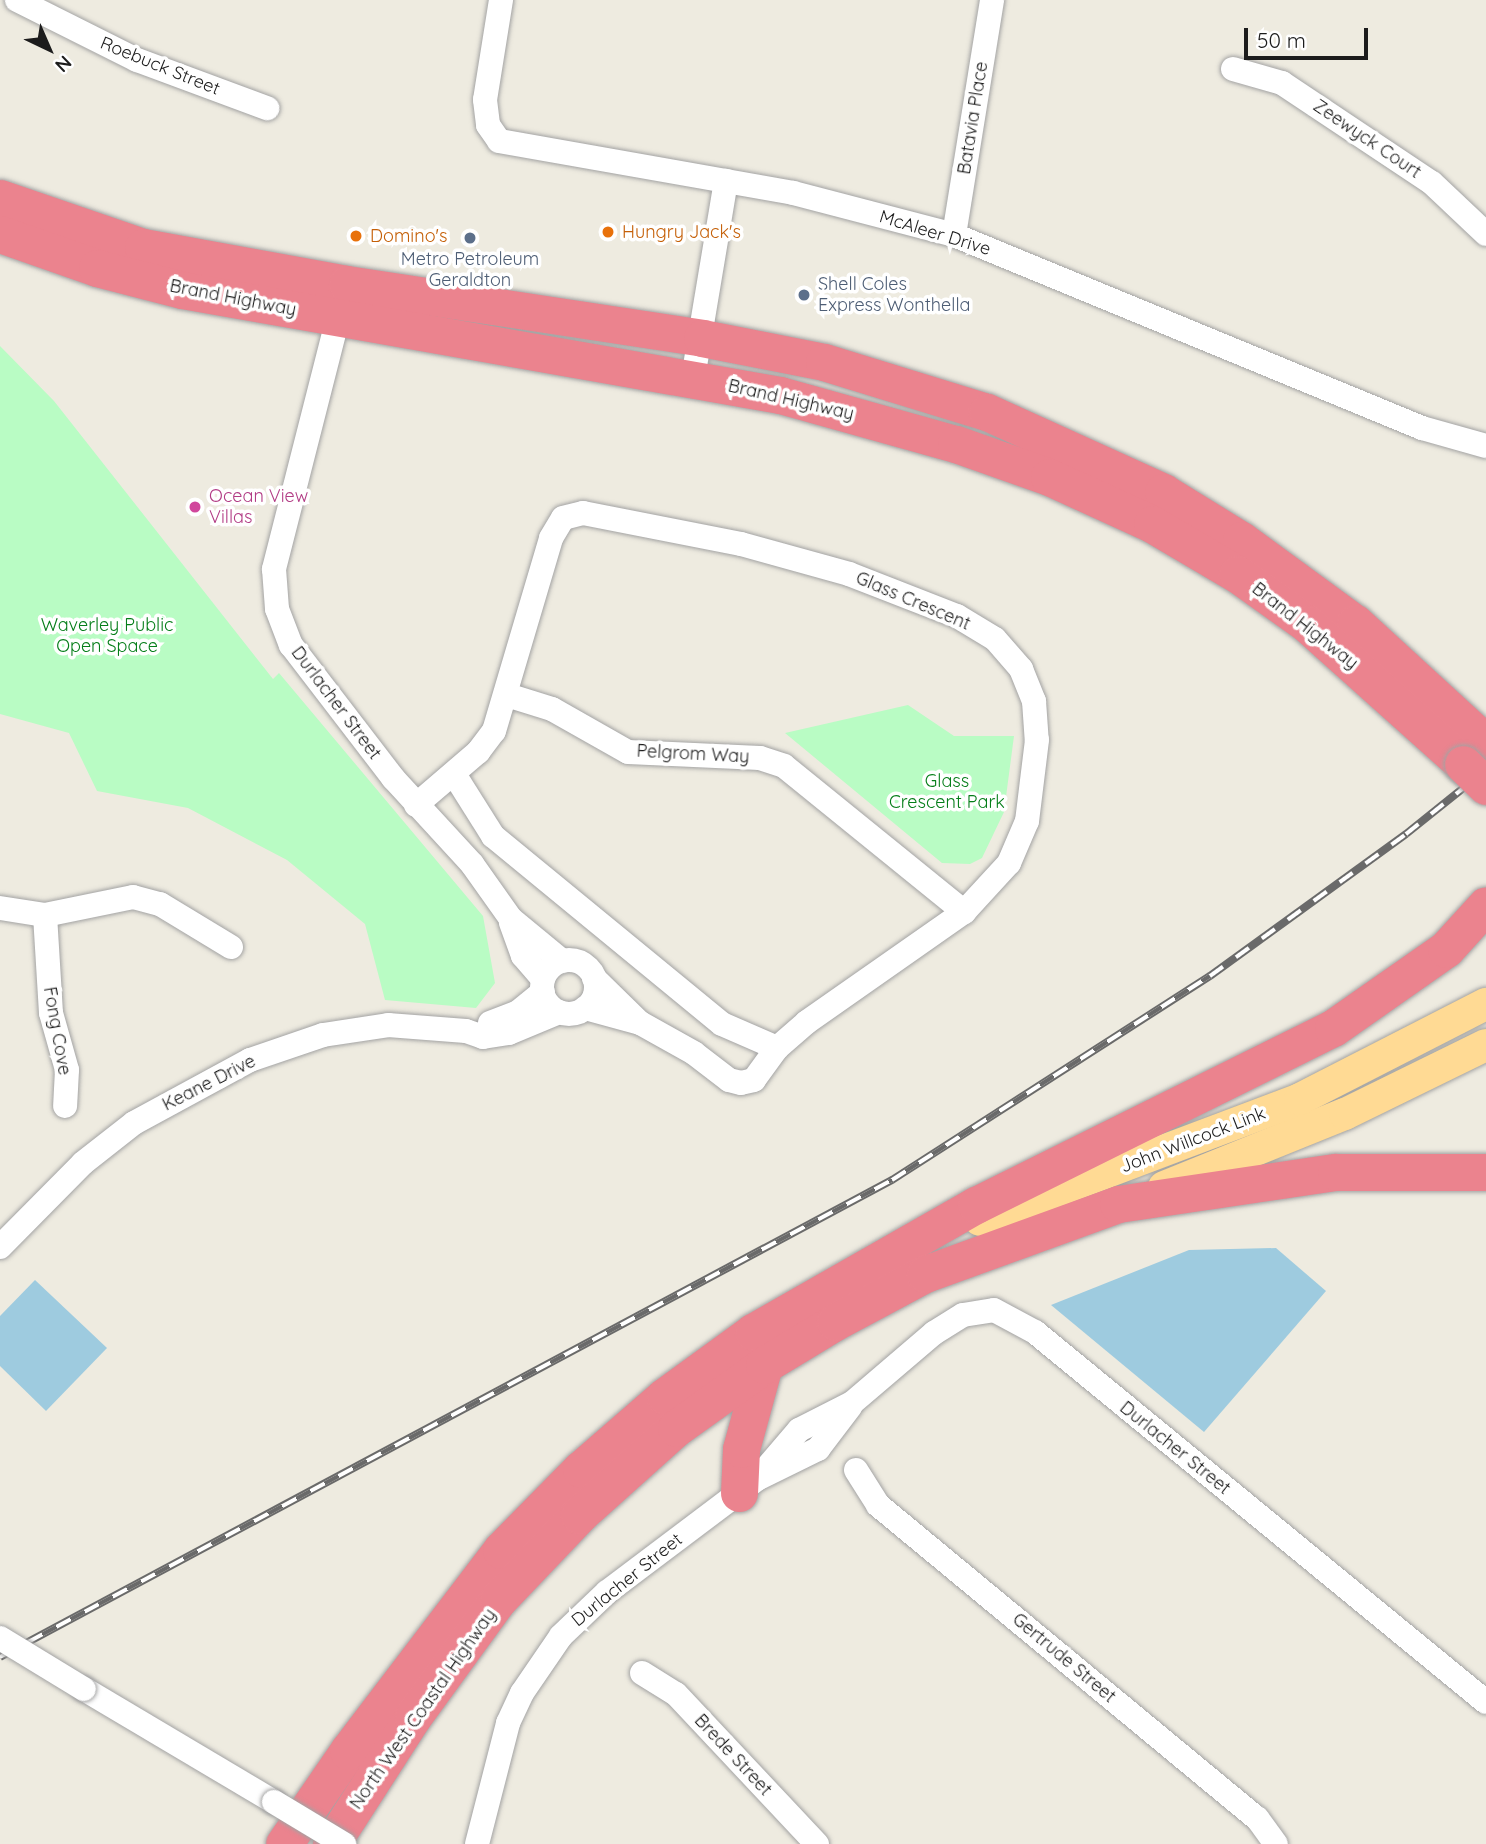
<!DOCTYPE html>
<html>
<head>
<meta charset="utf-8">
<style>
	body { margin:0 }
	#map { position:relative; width:1486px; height:1844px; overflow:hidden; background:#eeebe0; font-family:Quicksand,sans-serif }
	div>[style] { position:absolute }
	.park>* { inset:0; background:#b9fcc4 }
	.water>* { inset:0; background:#9ecbdf }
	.roads { filter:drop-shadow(0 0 2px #a3a3a3) drop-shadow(0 0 2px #a3a3a3) }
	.minor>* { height:24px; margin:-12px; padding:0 12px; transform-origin:12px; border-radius:12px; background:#fff }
	.minor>.ring { margin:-12px; padding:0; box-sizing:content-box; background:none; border:24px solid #fff; border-radius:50% }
	.major>* { height:32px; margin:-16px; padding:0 16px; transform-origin:16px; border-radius:16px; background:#ffda94 }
	.highway>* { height:37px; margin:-18.5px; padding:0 18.5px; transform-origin:18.5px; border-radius:18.5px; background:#eb838e }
	.rail>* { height:8px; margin-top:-4px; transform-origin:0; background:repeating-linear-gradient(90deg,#fff 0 16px,#6a6a6a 0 32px); box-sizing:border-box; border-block:2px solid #6a6a6a }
	.bridges { filter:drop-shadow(0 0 2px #a3a3a3) drop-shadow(0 0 2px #a3a3a3) }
	.minor-bridge>* { height:24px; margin:-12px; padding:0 12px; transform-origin:12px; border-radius:12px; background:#fff }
	.highway-bridge>* { height:37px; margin:-18.5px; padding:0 18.5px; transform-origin:18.5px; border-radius:18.5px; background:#eb838e }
	.dots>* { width:19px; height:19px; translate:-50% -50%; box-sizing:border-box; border:4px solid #fff; border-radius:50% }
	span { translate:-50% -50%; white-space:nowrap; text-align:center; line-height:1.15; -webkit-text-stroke:7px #fff; paint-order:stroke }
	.street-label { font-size:18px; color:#1c1c1c }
	.food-label { font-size:18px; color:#c56008 }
	.left { translate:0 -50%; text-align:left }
	.service-label { font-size:18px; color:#4e5e75 }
	.hotel-label { font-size:18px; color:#b23c85 }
	.park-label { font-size:18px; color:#057e19 }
	.north { position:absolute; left:14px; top:14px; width:70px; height:70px; -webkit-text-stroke:5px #fff; paint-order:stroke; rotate:136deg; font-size:19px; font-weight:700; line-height:28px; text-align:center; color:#1c1c1c }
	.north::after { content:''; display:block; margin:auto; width:24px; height:32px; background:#1c1c1c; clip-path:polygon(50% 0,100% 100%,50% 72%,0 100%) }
	.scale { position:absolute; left:1244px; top:28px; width:124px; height:32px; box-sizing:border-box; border:4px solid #1c1c1c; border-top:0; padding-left:9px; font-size:21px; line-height:24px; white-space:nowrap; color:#1c1c1c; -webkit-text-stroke:5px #fff; paint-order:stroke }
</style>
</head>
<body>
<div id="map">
	<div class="park">
		<div style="clip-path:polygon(0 346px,54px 401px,273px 679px,279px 673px,483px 916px,495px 983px,476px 1008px,385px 1000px,365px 924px,287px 860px,188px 808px,97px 791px,69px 733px,0 714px)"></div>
		<div style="clip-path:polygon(908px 705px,954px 736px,1014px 736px,1004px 812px,982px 858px,970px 864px,942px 863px,785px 733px)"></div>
	</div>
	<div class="water">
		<div style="clip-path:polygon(1276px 1248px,1326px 1291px,1204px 1432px,1051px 1305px,1189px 1250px)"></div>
		<div style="clip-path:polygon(35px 1280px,107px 1348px,46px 1411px,0 1366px,0 1316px)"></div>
	</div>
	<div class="roads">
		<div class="minor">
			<div style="left:17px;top:0;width:134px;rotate:26.6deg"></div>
			<div style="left:137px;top:60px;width:139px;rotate:20.3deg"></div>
			<div style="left:501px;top:0;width:101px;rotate:99.1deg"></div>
			<div style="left:485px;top:100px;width:25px;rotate:83deg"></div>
			<div style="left:488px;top:125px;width:19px;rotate:55deg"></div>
			<div style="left:499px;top:141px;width:299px;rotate:10deg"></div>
			<div style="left:793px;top:193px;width:166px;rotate:14.6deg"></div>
			<div style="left:954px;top:235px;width:506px;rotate:22.41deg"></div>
			<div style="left:1422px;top:428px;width:66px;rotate:15.7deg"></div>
			<div style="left:1233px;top:69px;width:51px;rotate:15.9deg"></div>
			<div style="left:1282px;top:83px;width:180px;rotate:33.7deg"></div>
			<div style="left:1432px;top:183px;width:74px;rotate:43.4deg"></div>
			<div style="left:954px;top:235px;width:238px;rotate:-80.8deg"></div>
			<div style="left:342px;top:302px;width:276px;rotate:104.3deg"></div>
			<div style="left:274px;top:569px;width:40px;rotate:85.7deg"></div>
			<div style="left:277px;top:609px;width:39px;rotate:69deg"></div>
			<div style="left:291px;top:645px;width:168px;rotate:52.5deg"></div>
			<div style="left:393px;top:778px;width:117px;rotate:47.4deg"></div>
			<div style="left:472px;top:864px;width:67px;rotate:54.7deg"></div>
			<div style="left:511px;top:919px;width:66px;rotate:39.5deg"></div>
			<div style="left:693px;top:378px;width:200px;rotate:-80.5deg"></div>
			<div style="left:507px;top:695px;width:47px;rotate:17.3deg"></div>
			<div style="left:552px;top:709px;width:87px;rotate:29.5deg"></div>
			<div style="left:628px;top:752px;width:132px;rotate:2.6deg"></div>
			<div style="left:760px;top:758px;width:25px;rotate:18deg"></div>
			<div style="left:784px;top:766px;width:232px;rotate:39deg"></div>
			<div style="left:454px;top:774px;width:73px;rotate:57.8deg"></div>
			<div style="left:493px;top:836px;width:296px;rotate:39.4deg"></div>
			<div style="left:722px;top:1024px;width:60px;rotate:23.6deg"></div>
			<div style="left:416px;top:805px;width:82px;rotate:-40.5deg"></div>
			<div style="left:478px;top:752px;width:26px;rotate:-53deg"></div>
			<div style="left:494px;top:731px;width:201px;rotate:-73.5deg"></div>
			<div style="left:551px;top:538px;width:23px;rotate:-59deg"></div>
			<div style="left:563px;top:518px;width:21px;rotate:-14deg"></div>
			<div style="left:583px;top:513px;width:161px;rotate:11.1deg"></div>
			<div style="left:741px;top:544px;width:112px;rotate:15.5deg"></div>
			<div style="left:849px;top:574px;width:116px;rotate:21.3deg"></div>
			<div style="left:957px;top:616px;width:44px;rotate:31.2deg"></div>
			<div style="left:995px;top:639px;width:40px;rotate:49deg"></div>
			<div style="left:1021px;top:669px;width:35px;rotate:68deg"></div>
			<div style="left:1034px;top:701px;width:39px;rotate:86deg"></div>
			<div style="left:1037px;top:740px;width:82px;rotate:97deg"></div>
			<div style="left:1027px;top:821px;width:46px;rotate:113.2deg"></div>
			<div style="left:1009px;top:863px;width:67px;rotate:132.6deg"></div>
			<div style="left:964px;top:912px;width:192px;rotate:145deg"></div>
			<div style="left:807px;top:1022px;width:40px;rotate:139deg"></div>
			<div style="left:777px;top:1048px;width:39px;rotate:126deg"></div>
			<div style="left:754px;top:1080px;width:13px;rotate:167deg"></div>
			<div style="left:741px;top:1083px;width:12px;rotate:-166deg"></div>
			<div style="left:729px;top:1080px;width:44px;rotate:-142.4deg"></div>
			<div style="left:694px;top:1053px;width:62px;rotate:-150.9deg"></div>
			<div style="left:640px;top:1023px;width:57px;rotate:-164.7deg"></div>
			<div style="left:0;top:908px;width:46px;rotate:8.8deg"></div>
			<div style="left:45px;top:915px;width:90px;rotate:-11.6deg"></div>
			<div style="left:133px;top:897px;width:28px;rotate:15deg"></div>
			<div style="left:160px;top:904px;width:83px;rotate:31.2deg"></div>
			<div style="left:45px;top:915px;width:98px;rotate:86.5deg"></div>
			<div style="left:51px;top:1013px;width:59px;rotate:74.3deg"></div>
			<div style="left:67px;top:1070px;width:36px;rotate:93deg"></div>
			<div style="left:511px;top:923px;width:35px;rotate:70deg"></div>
			<div style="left:523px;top:956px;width:30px;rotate:49deg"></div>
			<div class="ring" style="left:542px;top:960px;width:30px;height:30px"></div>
			<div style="left:594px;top:978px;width:64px;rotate:44.4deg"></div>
			<div style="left:490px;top:1023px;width:30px;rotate:-21deg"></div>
			<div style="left:518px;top:1012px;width:32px;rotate:-39deg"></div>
			<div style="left:0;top:1247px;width:118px;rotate:-45.3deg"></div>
			<div style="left:83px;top:1163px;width:65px;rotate:-38.1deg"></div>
			<div style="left:134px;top:1123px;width:132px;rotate:-28.5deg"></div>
			<div style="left:250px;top:1060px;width:77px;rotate:-18.9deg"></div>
			<div style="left:323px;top:1035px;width:66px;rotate:-8.7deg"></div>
			<div style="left:388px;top:1025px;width:78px;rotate:4.4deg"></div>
			<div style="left:466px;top:1031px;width:18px;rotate:19deg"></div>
			<div style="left:483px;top:1037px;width:26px;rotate:-9deg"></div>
			<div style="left:509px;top:1033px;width:54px;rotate:-22.8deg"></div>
			<div style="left:856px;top:1470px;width:41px;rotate:57.8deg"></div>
			<div style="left:878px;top:1505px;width:492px;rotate:39.6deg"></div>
			<div style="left:1257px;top:1818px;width:32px;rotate:54deg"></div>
			<div style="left:761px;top:1477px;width:64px;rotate:-26.2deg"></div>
			<div style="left:818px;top:1449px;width:53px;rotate:-52.7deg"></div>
			<div style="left:642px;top:1673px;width:40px;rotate:32deg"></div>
			<div style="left:676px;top:1694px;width:206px;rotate:46.8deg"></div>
			<div style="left:84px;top:1689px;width:221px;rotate:30.7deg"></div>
			<div style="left:477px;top:1844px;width:125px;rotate:-75.6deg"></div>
			<div style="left:508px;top:1723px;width:33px;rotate:-65deg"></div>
			<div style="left:522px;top:1693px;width:69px;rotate:-55.6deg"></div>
			<div style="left:561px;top:1636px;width:64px;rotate:-43.7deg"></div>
			<div style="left:607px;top:1592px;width:188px;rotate:-37deg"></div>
			<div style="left:757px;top:1479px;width:65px;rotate:-49.4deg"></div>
			<div style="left:799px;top:1430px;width:59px;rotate:-27deg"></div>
			<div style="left:852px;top:1403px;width:108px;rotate:-40.5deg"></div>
			<div style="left:934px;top:1333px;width:34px;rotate:-32deg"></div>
			<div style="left:963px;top:1315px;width:31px;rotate:-9deg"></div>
			<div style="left:994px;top:1310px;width:47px;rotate:28.2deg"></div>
			<div style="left:1035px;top:1332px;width:583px;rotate:39.37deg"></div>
		</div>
		<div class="major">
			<div style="left:1164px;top:1187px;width:195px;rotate:-22deg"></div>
			<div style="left:1345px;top:1114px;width:157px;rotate:-26.1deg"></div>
			<div style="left:980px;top:1220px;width:342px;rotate:-20.7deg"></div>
			<div style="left:1300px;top:1099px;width:209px;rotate:-27.1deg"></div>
		</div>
		<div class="highway">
			<div style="left:0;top:198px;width:151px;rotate:18.9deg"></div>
			<div style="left:143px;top:247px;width:207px;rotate:10.3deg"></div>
			<div style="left:347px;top:284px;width:359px;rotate:8.6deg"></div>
			<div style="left:702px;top:338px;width:124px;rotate:11.1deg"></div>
			<div style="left:824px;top:362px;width:170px;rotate:17.1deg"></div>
			<div style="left:987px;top:412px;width:193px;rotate:24.4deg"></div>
			<div style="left:1163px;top:492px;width:92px;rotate:31.6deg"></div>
			<div style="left:1241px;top:540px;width:141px;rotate:36.1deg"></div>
			<div style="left:1355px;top:623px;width:178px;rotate:42.5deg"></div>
			<div style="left:0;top:234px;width:103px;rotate:19.3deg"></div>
			<div style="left:97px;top:268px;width:88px;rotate:14.5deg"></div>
			<div style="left:182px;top:290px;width:607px;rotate:9.96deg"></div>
			<div style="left:780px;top:395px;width:183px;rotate:15.6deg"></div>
			<div style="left:956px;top:444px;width:99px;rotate:19.5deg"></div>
			<div style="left:1049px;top:477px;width:113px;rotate:24.5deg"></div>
			<div style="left:1152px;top:524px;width:99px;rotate:30.5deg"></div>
			<div style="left:1237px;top:574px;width:86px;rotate:35.5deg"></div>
			<div style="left:1307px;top:624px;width:210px;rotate:41.9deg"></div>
			<div style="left:739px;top:1493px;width:44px;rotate:-87.4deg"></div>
			<div style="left:741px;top:1449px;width:87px;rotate:-74.7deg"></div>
			<div style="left:284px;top:1844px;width:113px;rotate:-55.5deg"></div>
			<div style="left:348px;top:1751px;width:253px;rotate:-52.7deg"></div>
			<div style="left:501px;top:1550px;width:114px;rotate:-45.4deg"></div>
			<div style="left:581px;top:1469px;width:111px;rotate:-41deg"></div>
			<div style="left:665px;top:1396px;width:109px;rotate:-36deg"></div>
			<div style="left:753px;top:1332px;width:257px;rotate:-29.7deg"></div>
			<div style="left:976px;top:1205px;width:398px;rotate:-26.4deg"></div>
			<div style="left:1333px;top:1028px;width:138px;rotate:-35deg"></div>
			<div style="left:1446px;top:949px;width:59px;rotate:-47.7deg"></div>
			<div style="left:331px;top:1844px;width:151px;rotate:-57.2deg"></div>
			<div style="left:413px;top:1717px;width:145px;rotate:-54deg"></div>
			<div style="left:498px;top:1600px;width:117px;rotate:-46.4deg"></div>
			<div style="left:579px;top:1515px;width:130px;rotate:-41.9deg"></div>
			<div style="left:676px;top:1428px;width:108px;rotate:-35.6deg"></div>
			<div style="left:764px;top:1365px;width:83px;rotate:-31.2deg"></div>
			<div style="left:835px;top:1322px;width:102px;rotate:-28.1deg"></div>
			<div style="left:925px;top:1274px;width:205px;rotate:-19.9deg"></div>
			<div style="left:1118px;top:1204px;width:220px;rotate:-8.4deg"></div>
			<div style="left:1336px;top:1172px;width:150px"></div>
		</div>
	</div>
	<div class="rail">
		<div style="left:0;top:1657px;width:1012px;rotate:-28.14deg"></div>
		<div style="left:892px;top:1180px;width:378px;rotate:-32.7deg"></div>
		<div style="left:1210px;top:976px;width:242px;rotate:-35.9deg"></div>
		<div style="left:1406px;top:834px;width:102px;rotate:-38.7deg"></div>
	</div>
	<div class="bridges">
		<div class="minor-bridge">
			<div style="left:0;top:1638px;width:98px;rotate:31.3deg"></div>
			<div style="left:274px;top:1802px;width:82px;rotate:31deg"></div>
		</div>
		<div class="highway-bridge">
			<div style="left:1463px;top:764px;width:32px;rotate:44deg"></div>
		</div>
	</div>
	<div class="dots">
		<div style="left:608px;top:232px;background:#e8710a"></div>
		<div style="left:356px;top:236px;background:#e8710a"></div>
		<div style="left:470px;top:238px;background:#5c6f8a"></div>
		<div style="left:804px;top:295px;background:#5c6f8a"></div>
		<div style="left:195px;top:507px;background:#d1479c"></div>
	</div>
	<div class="street-label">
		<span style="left:160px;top:66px;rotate:22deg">Roebuck Street</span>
		<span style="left:973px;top:118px;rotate:-81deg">Batavia Place</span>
		<span style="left:1367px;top:139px;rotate:34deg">Zeewyck Court</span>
		<span style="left:935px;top:233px;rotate:17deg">McAleer Drive</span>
		<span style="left:233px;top:298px;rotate:11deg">Brand Highway</span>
		<span style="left:791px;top:400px;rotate:13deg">Brand Highway</span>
		<span style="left:913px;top:601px;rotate:23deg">Glass Crescent</span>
		<span style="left:1305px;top:626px;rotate:38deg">Brand Highway</span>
		<span style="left:336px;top:703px;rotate:53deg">Durlacher Street</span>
		<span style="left:693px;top:754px;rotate:3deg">Pelgrom Way</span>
		<span style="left:57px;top:1031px;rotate:80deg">Fong Cove</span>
		<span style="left:209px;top:1083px;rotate:-27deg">Keane Drive</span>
		<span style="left:1193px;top:1140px;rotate:-21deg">John Willcock Link</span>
		<span style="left:1175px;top:1448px;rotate:39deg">Durlacher Street</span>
		<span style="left:627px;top:1580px;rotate:-39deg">Durlacher Street</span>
		<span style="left:1064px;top:1658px;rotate:40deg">Gertrude Street</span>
		<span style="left:423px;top:1709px;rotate:-55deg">North West Coastal Highway</span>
		<span style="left:733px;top:1755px;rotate:47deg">Brede Street</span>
	</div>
	<div class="food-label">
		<span class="left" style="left:622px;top:232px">Hungry Jack's</span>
		<span class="left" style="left:370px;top:236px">Domino's</span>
	</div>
	<div class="service-label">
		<span style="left:470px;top:270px">Metro Petroleum<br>Geraldton</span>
		<span class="left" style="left:818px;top:295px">Shell Coles<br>Express Wonthella</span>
	</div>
	<div class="hotel-label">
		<span class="left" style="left:209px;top:507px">Ocean View<br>Villas</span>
	</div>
	<div class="park-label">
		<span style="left:107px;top:636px">Waverley Public<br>Open Space</span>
		<span style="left:947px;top:792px">Glass<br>Crescent Park</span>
	</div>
	<div class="north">N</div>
	<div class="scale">50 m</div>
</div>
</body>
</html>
